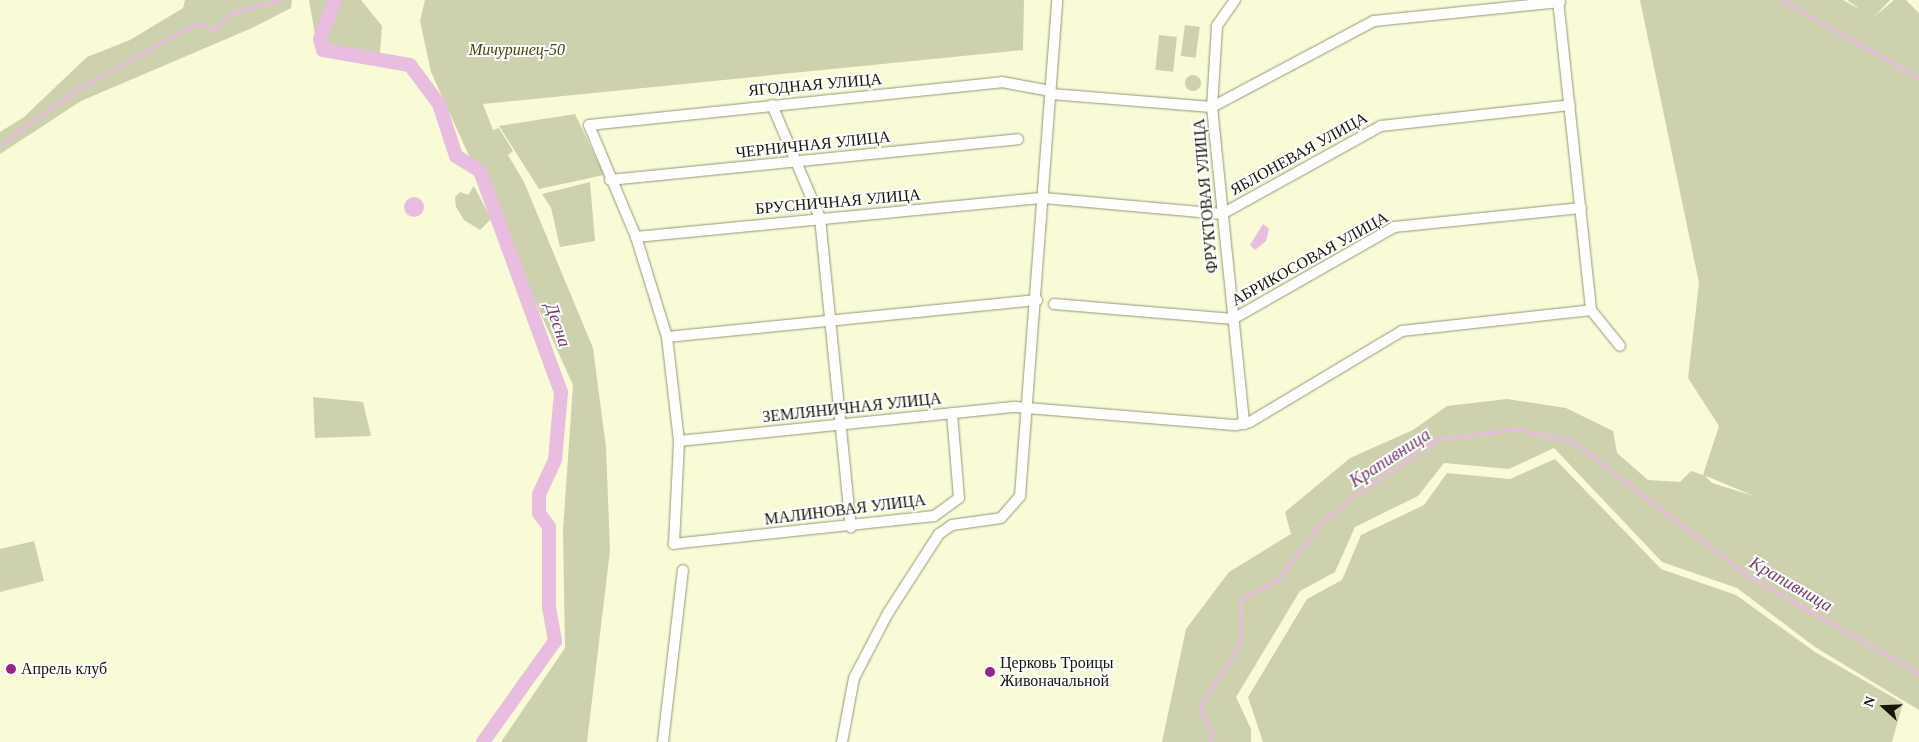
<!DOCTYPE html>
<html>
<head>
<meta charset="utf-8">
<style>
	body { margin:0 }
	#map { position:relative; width:1919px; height:742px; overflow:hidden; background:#f8fbd6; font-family:Georgia,serif }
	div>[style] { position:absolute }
	.green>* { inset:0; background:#ced1ae; transform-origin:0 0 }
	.round { border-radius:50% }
	.water>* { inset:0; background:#e8bddf }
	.stream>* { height:2.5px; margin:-1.25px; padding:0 1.25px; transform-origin:1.25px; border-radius:1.25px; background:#e8bddf }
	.river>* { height:14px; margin:-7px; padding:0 7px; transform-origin:7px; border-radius:7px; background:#e8bddf }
	.roads { filter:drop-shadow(0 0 1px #949775) drop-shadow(0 0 1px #949775) }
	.minor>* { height:10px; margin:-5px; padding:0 5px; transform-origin:5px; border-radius:5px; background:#fff }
	.dots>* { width:14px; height:14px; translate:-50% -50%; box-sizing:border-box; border:2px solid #fff; border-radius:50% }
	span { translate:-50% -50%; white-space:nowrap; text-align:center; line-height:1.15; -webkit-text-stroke:4px #fff; paint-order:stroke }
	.park-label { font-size:16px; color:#424409; font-style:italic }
	.street-label { font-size:16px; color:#161609 }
	.poi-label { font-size:16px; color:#161609 }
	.left { translate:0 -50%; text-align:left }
	.water-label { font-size:18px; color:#75406c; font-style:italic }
	.north { position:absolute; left:1859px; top:682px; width:50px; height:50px; -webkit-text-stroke:4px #fff; paint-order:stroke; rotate:290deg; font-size:14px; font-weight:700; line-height:20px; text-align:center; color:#161609 }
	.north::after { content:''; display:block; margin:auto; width:18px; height:22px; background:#161609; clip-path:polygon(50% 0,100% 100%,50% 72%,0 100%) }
</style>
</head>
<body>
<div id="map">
	<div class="green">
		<div style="clip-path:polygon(185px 0,292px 0,291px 8px,252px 28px,81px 101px,0 154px,0 132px,24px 117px,87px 57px,130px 40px,183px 8px)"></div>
		<div style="clip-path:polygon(309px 0,361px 0,382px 26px,380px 53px,337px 52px,317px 46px)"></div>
		<div style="clip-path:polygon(425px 0,1024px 0,1023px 50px,483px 104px,493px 130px,499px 128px,513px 151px,508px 155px,524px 182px,593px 348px,606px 447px,610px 551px,587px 742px,501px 742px,565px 648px,563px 530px,573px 385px,431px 72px,420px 21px)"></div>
		<div style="clip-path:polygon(evenodd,1640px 0,1843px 0,1861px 10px,1847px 0,1890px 0,1874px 17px,1894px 0,1906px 0,1919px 13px,1919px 710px,1815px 647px,1737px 588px,1662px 562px,1554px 448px,1509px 469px,1444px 463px,1418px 496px,1355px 527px,1335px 572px,1300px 591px,1236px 697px,1251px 729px,1251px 742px,1162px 742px,1186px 629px,1229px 572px,1291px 534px,1285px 512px,1350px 458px,1413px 430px,1447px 406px,1507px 399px,1566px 408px,1613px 431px,1617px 453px,1648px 480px,1680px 482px,1691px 471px,1703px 475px,1719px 426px,1688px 378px,1699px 283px,1640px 0,1705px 476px,1706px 476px,1754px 496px,1712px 483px,1705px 476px)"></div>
		<div style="left:1185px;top:25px;width:15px;height:31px;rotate:8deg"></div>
		<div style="left:1159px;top:35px;width:18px;height:35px;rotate:6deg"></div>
		<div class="round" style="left:1185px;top:75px;width:16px;height:16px"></div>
		<div style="clip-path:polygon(575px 114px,604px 175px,539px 189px,499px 126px)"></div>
		<div style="clip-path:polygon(590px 182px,595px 241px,560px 247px,551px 208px,542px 194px)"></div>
		<div style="clip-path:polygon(474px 186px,491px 219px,480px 230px,464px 220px,456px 207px,455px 197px,460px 192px,468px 195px)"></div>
		<div style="clip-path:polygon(313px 397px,363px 402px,371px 436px,315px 438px)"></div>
		<div style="clip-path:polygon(1555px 459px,1661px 569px,1736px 595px,1815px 652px,1903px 703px,1892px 742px,1263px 742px,1248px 697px,1307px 599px,1342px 580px,1361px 535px,1424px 505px,1447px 473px,1510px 479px)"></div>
		<div style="clip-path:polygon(34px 541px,44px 581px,0 592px,0 549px)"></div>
	</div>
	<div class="water">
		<div class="round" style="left:404px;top:197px;width:20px;height:20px"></div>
		<div style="clip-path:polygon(1263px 224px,1269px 229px,1266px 241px,1255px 250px,1250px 245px)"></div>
	</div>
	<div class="stream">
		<div style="left:1782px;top:0;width:158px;rotate:29.7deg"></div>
		<div style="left:0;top:145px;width:90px;rotate:-36deg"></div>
		<div style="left:73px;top:92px;width:125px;rotate:-29.2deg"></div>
		<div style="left:182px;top:31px;width:18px;rotate:-22deg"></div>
		<div style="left:199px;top:24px;width:18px;rotate:16deg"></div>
		<div style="left:216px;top:29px;width:22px;rotate:-47deg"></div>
		<div style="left:231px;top:13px;width:51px;rotate:-14.9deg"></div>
		<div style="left:1209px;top:742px;width:7px;rotate:-56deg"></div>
		<div style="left:1213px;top:736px;width:31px;rotate:-115deg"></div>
		<div style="left:1200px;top:708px;width:76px;rotate:-58.4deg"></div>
		<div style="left:1240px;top:643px;width:44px;rotate:-88.7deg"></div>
		<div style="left:1241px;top:599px;width:41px;rotate:-27.8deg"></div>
		<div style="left:1277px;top:580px;width:72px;rotate:-52.3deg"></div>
		<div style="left:1321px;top:523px;width:48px;rotate:-39deg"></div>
		<div style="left:1358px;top:493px;width:97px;rotate:-33.7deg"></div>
		<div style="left:1439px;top:439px;width:79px;rotate:-7.3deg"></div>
		<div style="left:1517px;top:429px;width:57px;rotate:12.1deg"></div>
		<div style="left:1573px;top:441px;width:220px;rotate:37.6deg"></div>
		<div style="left:1747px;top:575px;width:198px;rotate:29.7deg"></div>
	</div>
	<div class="river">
		<div style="left:335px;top:0;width:42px;rotate:111deg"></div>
		<div style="left:320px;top:39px;width:11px;rotate:75deg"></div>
		<div style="left:323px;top:50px;width:88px;rotate:9.8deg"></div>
		<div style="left:410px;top:65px;width:49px;rotate:53.4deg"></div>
		<div style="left:439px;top:104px;width:55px;rotate:71.9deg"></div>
		<div style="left:456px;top:156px;width:28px;rotate:32deg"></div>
		<div style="left:480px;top:171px;width:235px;rotate:69.9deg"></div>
		<div style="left:561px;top:392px;width:68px;rotate:95deg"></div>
		<div style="left:555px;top:460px;width:38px;rotate:115deg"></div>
		<div style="left:539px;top:495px;width:18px;rotate:90deg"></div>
		<div style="left:539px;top:513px;width:17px;rotate:54deg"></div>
		<div style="left:549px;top:527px;width:80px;rotate:90deg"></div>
		<div style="left:549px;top:607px;width:35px;rotate:80deg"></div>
		<div style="left:555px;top:641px;width:124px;rotate:125.5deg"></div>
	</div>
	<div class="roads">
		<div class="minor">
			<div style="left:1235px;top:0;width:32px;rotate:125deg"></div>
			<div style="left:1217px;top:26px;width:81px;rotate:93.5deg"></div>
			<div style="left:1212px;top:107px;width:319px;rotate:84.2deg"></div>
			<div style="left:1558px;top:0;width:312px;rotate:83.9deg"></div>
			<div style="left:1591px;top:310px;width:46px;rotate:51.1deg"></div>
			<div style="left:1050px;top:94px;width:163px;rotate:4.6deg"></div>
			<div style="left:1212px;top:107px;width:183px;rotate:-28deg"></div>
			<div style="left:1374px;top:21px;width:187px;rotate:-5.8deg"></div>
			<div style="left:772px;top:105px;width:123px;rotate:67deg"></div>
			<div style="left:820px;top:218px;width:311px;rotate:84.3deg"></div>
			<div style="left:610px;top:180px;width:410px;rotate:-5.7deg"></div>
			<div style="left:636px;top:237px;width:409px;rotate:-5.5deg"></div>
			<div style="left:1043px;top:198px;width:180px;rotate:5.1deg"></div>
			<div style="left:1222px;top:214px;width:182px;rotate:-29deg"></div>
			<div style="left:1381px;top:126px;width:190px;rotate:-6.3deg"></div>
			<div style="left:1054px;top:304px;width:180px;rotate:4.8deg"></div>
			<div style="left:1233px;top:319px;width:185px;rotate:-29.7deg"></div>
			<div style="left:1394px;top:227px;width:188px;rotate:-5.8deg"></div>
			<div style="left:667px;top:337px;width:372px;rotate:-5.7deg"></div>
			<div style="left:952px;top:413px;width:85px;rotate:85.3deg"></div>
			<div style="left:959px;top:498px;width:31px;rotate:144deg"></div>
			<div style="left:934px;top:516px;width:262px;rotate:173.9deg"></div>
			<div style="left:674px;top:544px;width:103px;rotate:-87.2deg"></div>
			<div style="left:679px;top:441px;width:105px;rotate:-96.6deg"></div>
			<div style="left:667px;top:337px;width:105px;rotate:-107.2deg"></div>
			<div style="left:636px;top:237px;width:121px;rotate:-112.8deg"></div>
			<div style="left:589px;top:125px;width:415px;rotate:-5.9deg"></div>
			<div style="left:1002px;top:82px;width:49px;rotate:10.6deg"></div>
			<div style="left:679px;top:441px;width:338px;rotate:-5.8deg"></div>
			<div style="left:1015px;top:407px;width:222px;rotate:4.7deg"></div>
			<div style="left:1236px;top:425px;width:14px;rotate:-12deg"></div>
			<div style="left:1250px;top:422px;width:177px;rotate:-30.9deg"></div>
			<div style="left:1402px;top:331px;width:190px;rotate:-6.3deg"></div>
			<div style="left:663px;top:742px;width:173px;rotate:-83.4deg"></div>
			<div style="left:842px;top:742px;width:65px;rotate:-79.4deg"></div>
			<div style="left:854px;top:678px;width:73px;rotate:-62.4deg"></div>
			<div style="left:888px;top:613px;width:94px;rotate:-57.2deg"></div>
			<div style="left:939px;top:534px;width:16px;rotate:-35deg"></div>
			<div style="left:952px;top:525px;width:49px;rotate:-8.1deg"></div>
			<div style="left:1001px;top:518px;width:29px;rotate:-49deg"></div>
			<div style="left:1020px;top:496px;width:497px;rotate:-85.7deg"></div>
		</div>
	</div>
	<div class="dots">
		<div style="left:11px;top:669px;background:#942687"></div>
		<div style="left:990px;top:672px;background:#942687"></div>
	</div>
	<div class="park-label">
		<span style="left:517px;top:50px">Мичуринец-50</span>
	</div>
	<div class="street-label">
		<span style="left:815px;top:85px;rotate:-5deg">ЯГОДНАЯ УЛИЦА</span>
		<span style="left:813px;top:145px;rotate:-6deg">ЧЕРНИЧНАЯ УЛИЦА</span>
		<span style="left:1299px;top:154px;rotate:-29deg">ЯБЛОНЕВАЯ УЛИЦА</span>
		<span style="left:1206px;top:196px;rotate:-95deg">ФРУКТОВАЯ УЛИЦА</span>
		<span style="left:838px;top:202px;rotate:-5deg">БРУСНИЧНАЯ УЛИЦА</span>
		<span style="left:1310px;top:259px;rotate:-29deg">АБРИКОСОВАЯ УЛИЦА</span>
		<span style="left:852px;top:408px;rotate:-6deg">ЗЕМЛЯНИЧНАЯ УЛИЦА</span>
		<span style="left:845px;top:510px;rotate:-7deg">МАЛИНОВАЯ УЛИЦА</span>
	</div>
	<div class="poi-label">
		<span class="left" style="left:1000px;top:672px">Церковь Троицы<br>Живоначальной</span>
		<span class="left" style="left:21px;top:669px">Апрель клуб</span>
	</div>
	<div class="water-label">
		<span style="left:558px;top:325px;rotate:71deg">Десна</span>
		<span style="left:1390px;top:458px;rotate:-33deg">Крапивница</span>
		<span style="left:1791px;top:584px;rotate:30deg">Крапивница</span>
	</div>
	<div class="north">N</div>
</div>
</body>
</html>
